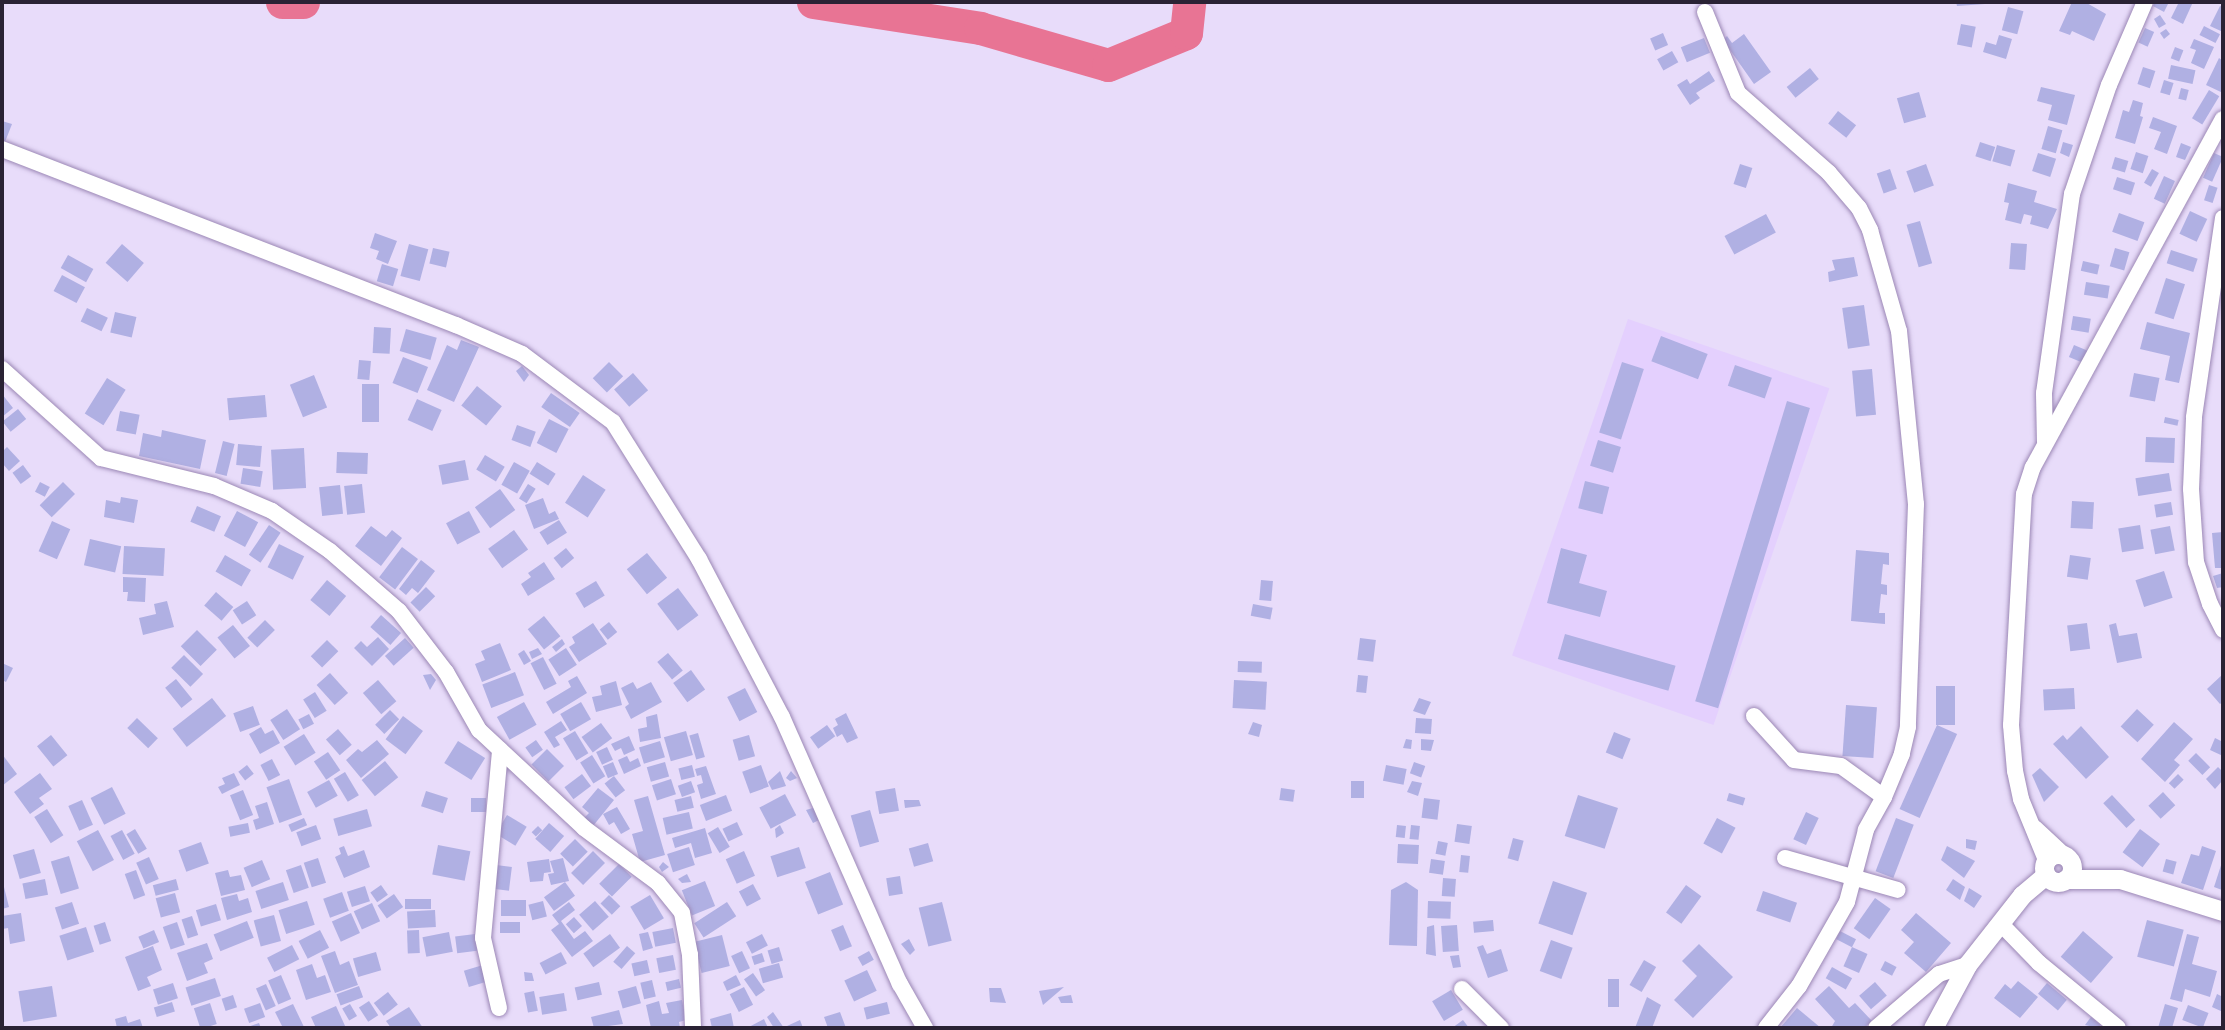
<!DOCTYPE html>
<html>
<head>
<meta charset="utf-8">
<style>
	body { margin:0 }
	#map { position:relative; width:2225px; height:1030px; overflow:hidden; background:#e8dcfa; font-family:"Archivo Narrow",sans-serif }
	div>[style] { position:absolute }
	.built>* { inset:0; background:#e4d0fe; transform-origin:0 0 }
	.river>* { height:33px; margin:-16.5px; padding:0 16.5px; transform-origin:16.5px; border-radius:16.5px; background:#e87494 }
	.building>* { inset:0; background:#b0b0e3; transform-origin:0 0 }
	.roads { filter:drop-shadow(0 0 2px #9b87b5) drop-shadow(0 0 2px #9b87b5) }
	.minor>* { height:16px; margin:-8px; padding:0 8px; transform-origin:8px; border-radius:8px; background:#fff }
	.tertiary>* { height:19px; margin:-9.5px; padding:0 9.5px; transform-origin:9.5px; border-radius:9.5px; background:#fff }
	.tertiary>.ring { margin:-9.5px; padding:0; box-sizing:content-box; background:none; border:19px solid #fff; border-radius:50% }
	span { translate:-50% -50%; white-space:nowrap; text-align:center; line-height:1.15; -webkit-text-stroke:7px #fff; paint-order:stroke }
	.frame { position:absolute; inset:0; border:4px solid #2a2234; pointer-events:none }
</style>
</head>
<body>
<div id="map">
	<div class="built">
		<div style="left:1628px;top:319px;width:213px;height:356px;rotate:19deg"></div>
	</div>
	<div class="river">
		<div style="left:282px;top:2px;width:21px"></div>
		<div style="left:813px;top:2px;width:169px;rotate:8.8deg"></div>
		<div style="left:980px;top:28px;width:133px;rotate:16.1deg"></div>
		<div style="left:1108px;top:65px;width:84px;rotate:-22.3deg"></div>
		<div style="left:1186px;top:33px;width:31px;rotate:-84deg"></div>
	</div>
	<div class="building">
		<div style="clip-path:polygon(1956px 2px,1985px 2px,1985px 4px,1957px 6px)"></div>
		<div style="clip-path:polygon(2072px 2px,2085px 2px,2106px 14px,2094px 41px,2072px 31px,2070px 35px,2059px 31px)"></div>
		<div style="clip-path:polygon(2155px 2px,2169px 2px,2164px 12px,2153px 6px)"></div>
		<div style="clip-path:polygon(2179px 2px,2193px 2px,2183px 24px,2171px 18px)"></div>
		<div style="clip-path:polygon(2220px 6px,2223px 7px,2223px 32px,2210px 26px)"></div>
		<div style="left:2008px;top:7px;width:16px;height:24px;rotate:15deg"></div>
		<div style="clip-path:polygon(2160px 15px,2166px 24px,2159px 28px,2154px 19px)"></div>
		<div style="left:1961px;top:24px;width:15px;height:21px;rotate:11deg"></div>
		<div style="left:2204px;top:26px;width:18px;height:10px;rotate:27deg"></div>
		<div style="left:2145px;top:28px;width:10px;height:16px;rotate:24deg"></div>
		<div style="clip-path:polygon(2166px 29px,2170px 34px,2164px 39px,2160px 33px)"></div>
		<div style="left:1663px;top:33px;width:13px;height:14px;rotate:67deg"></div>
		<div style="clip-path:polygon(1744px 34px,1771px 72px,1754px 84px,1723px 40px,1727px 36px,1732px 43px)"></div>
		<div style="clip-path:polygon(1999px 35px,2012px 39px,2006px 59px,1983px 52px,1986px 42px,1996px 45px)"></div>
		<div style="left:1704px;top:38px;width:16px;height:25px;rotate:68deg"></div>
		<div style="clip-path:polygon(2194px 39px,2214px 47px,2204px 69px,2191px 63px,2196px 50px,2190px 48px)"></div>
		<div style="left:2175px;top:47px;width:9px;height:12px;rotate:21deg"></div>
		<div style="left:1672px;top:51px;width:13px;height:17px;rotate:61deg"></div>
		<div style="clip-path:polygon(2219px 58px,2223px 61px,2223px 93px,2206px 85px)"></div>
		<div style="left:2171px;top:65px;width:25px;height:14px;rotate:12deg"></div>
		<div style="left:2143px;top:67px;width:13px;height:18px;rotate:18deg"></div>
		<div style="left:1810px;top:68px;width:14px;height:30px;rotate:51deg"></div>
		<div style="clip-path:polygon(1709px 71px,1715px 81px,1696px 93px,1700px 98px,1690px 105px,1677px 85px,1687px 79px,1690px 84px)"></div>
		<div style="left:2164px;top:80px;width:10px;height:13px;rotate:17deg"></div>
		<div style="clip-path:polygon(2041px 87px,2075px 95px,2067px 125px,2048px 120px,2052px 105px,2037px 101px)"></div>
		<div style="left:2181px;top:88px;width:8px;height:11px;rotate:14deg"></div>
		<div style="left:2209px;top:90px;width:12px;height:33px;rotate:31deg"></div>
		<div style="left:1919px;top:92px;width:26px;height:23px;rotate:74deg"></div>
		<div style="clip-path:polygon(2133px 100px,2143px 103px,2140px 116px,2143px 117px,2135px 144px,2115px 138px,2123px 110px,2129px 112px)"></div>
		<div style="left:1838px;top:111px;width:23px;height:16px;rotate:38deg"></div>
		<div style="clip-path:polygon(2153px 117px,2177px 126px,2167px 154px,2154px 149px,2161px 132px,2149px 128px)"></div>
		<div style="clip-path:polygon(2px 121px,12px 124px,5px 142px,2px 141px)"></div>
		<div style="left:2048px;top:126px;width:15px;height:24px;rotate:16deg"></div>
		<div style="left:1980px;top:142px;width:16px;height:15px;rotate:18deg"></div>
		<div style="clip-path:polygon(2063px 142px,2073px 145px,2069px 157px,2060px 153px)"></div>
		<div style="clip-path:polygon(2181px 143px,2191px 147px,2185px 160px,2176px 157px)"></div>
		<div style="left:1997px;top:145px;width:19px;height:17px;rotate:16deg"></div>
		<div style="left:2136px;top:152px;width:13px;height:18px;rotate:18deg"></div>
		<div style="left:2038px;top:153px;width:19px;height:19px;rotate:18deg"></div>
		<div style="left:2214px;top:153px;width:10px;height:27px;rotate:24deg"></div>
		<div style="left:2115px;top:157px;width:14px;height:12px;rotate:17deg"></div>
		<div style="left:1740px;top:164px;width:13px;height:21px;rotate:18deg"></div>
		<div style="left:1926px;top:164px;width:23px;height:21px;rotate:70deg"></div>
		<div style="left:1890px;top:169px;width:21px;height:14px;rotate:71deg"></div>
		<div style="left:2152px;top:169px;width:8px;height:16px;rotate:30deg"></div>
		<div style="left:2164px;top:176px;width:12px;height:25px;rotate:24deg"></div>
		<div style="left:2117px;top:177px;width:19px;height:13px;rotate:18deg"></div>
		<div style="clip-path:polygon(2008px 183px,2037px 191px,2034px 202px,2057px 209px,2048px 229px,2030px 224px,2032px 216px,2024px 214px,2021px 224px,2005px 220px,2009px 203px,2004px 202px)"></div>
		<div style="left:2209px;top:185px;width:9px;height:16px;rotate:18deg"></div>
		<div style="left:2190px;top:211px;width:19px;height:25px;rotate:25deg"></div>
		<div style="left:2119px;top:213px;width:27px;height:20px;rotate:20deg"></div>
		<div style="left:1766px;top:214px;width:21px;height:47px;rotate:62deg"></div>
		<div style="left:1920px;top:221px;width:44px;height:14px;rotate:74deg"></div>
		<div style="clip-path:polygon(375px 233px,397px 241px,388px 264px,376px 259px,379px 251px,370px 248px)"></div>
		<div style="left:2011px;top:243px;width:16px;height:26px;rotate:4deg"></div>
		<div style="left:122px;top:244px;width:29px;height:25px;rotate:41deg"></div>
		<div style="left:409px;top:244px;width:20px;height:33px;rotate:15deg"></div>
		<div style="left:433px;top:248px;width:17px;height:16px;rotate:13deg"></div>
		<div style="left:2115px;top:248px;width:15px;height:19px;rotate:16deg"></div>
		<div style="left:2171px;top:250px;width:28px;height:14px;rotate:18deg"></div>
		<div style="left:68px;top:255px;width:29px;height:15px;rotate:29deg"></div>
		<div style="clip-path:polygon(1854px 257px,1858px 276px,1829px 282px,1828px 272px,1835px 270px,1832px 260px)"></div>
		<div style="left:2083px;top:261px;width:17px;height:10px;rotate:13deg"></div>
		<div style="left:382px;top:264px;width:17px;height:18px;rotate:17deg"></div>
		<div style="left:62px;top:275px;width:26px;height:18px;rotate:28deg"></div>
		<div style="left:2166px;top:278px;width:20px;height:37px;rotate:18deg"></div>
		<div style="left:2086px;top:282px;width:24px;height:13px;rotate:9deg"></div>
		<div style="left:1864px;top:305px;width:41px;height:22px;rotate:82deg"></div>
		<div style="left:87px;top:308px;width:23px;height:15px;rotate:25deg"></div>
		<div style="left:115px;top:312px;width:22px;height:21px;rotate:13deg"></div>
		<div style="left:2073px;top:316px;width:18px;height:14px;rotate:9deg"></div>
		<div style="clip-path:polygon(2147px 322px,2190px 333px,2179px 383px,2165px 380px,2170px 356px,2140px 349px)"></div>
		<div style="left:374px;top:327px;width:17px;height:26px;rotate:3deg"></div>
		<div style="left:406px;top:329px;width:32px;height:23px;rotate:16deg"></div>
		<div style="left:1661px;top:336px;width:50px;height:27px;rotate:21deg"></div>
		<div style="clip-path:polygon(461px 340px,479px 347px,454px 402px,427px 390px,447px 345px,457px 350px)"></div>
		<div style="left:2074px;top:345px;width:15px;height:13px;rotate:23deg"></div>
		<div style="left:403px;top:357px;width:27px;height:28px;rotate:22deg"></div>
		<div style="left:359px;top:360px;width:12px;height:19px;rotate:5deg"></div>
		<div style="left:609px;top:362px;width:20px;height:23px;rotate:45deg"></div>
		<div style="left:1622px;top:362px;width:23px;height:74px;rotate:18deg"></div>
		<div style="left:1735px;top:365px;width:39px;height:22px;rotate:19deg"></div>
		<div style="clip-path:polygon(522px 366px,529px 375px,524px 382px,516px 371px)"></div>
		<div style="left:1872px;top:369px;width:46px;height:20px;rotate:85deg"></div>
		<div style="left:633px;top:373px;width:23px;height:25px;rotate:49deg"></div>
		<div style="left:2134px;top:373px;width:26px;height:24px;rotate:11deg"></div>
		<div style="left:314px;top:375px;width:35px;height:26px;rotate:68deg"></div>
		<div style="left:107px;top:378px;width:22px;height:42px;rotate:32deg"></div>
		<div style="left:362px;top:384px;width:17px;height:38px"></div>
		<div style="left:477px;top:386px;width:32px;height:25px;rotate:39deg"></div>
		<div style="left:551px;top:393px;width:35px;height:17px;rotate:35deg"></div>
		<div style="clip-path:polygon(2px 394px,13px 408px,2px 417px)"></div>
		<div style="left:265px;top:395px;width:22px;height:38px;rotate:85deg"></div>
		<div style="left:417px;top:399px;width:27px;height:23px;rotate:24deg"></div>
		<div style="left:1787px;top:401px;width:24px;height:314px;rotate:17deg"></div>
		<div style="left:18px;top:409px;width:13px;height:20px;rotate:51deg"></div>
		<div style="left:120px;top:411px;width:20px;height:20px;rotate:11deg"></div>
		<div style="left:2165px;top:417px;width:14px;height:6px;rotate:12deg"></div>
		<div style="left:549px;top:419px;width:22px;height:27px;rotate:27deg"></div>
		<div style="left:517px;top:425px;width:20px;height:16px;rotate:20deg"></div>
		<div style="clip-path:polygon(162px 430px,206px 440px,200px 469px,139px 456px,143px 433px,161px 437px)"></div>
		<div style="left:2146px;top:437px;width:29px;height:25px;rotate:2deg"></div>
		<div style="left:1598px;top:440px;width:24px;height:27px;rotate:17deg"></div>
		<div style="left:223px;top:441px;width:12px;height:33px;rotate:14deg"></div>
		<div style="left:238px;top:444px;width:24px;height:21px;rotate:5deg"></div>
		<div style="clip-path:polygon(7px 447px,20px 461px,9px 471px,2px 463px,2px 452px)"></div>
		<div style="left:304px;top:448px;width:40px;height:33px;rotate:87deg"></div>
		<div style="left:337px;top:452px;width:31px;height:21px;rotate:2deg"></div>
		<div style="left:485px;top:455px;width:23px;height:17px;rotate:31deg"></div>
		<div style="left:465px;top:460px;width:20px;height:27px;rotate:79deg"></div>
		<div style="left:514px;top:462px;width:18px;height:26px;rotate:29deg"></div>
		<div style="left:537px;top:462px;width:22px;height:14px;rotate:32deg"></div>
		<div style="left:23px;top:465px;width:14px;height:13px;rotate:54deg"></div>
		<div style="left:243px;top:468px;width:20px;height:16px;rotate:9deg"></div>
		<div style="left:2169px;top:473px;width:18px;height:34px;rotate:81deg"></div>
		<div style="left:583px;top:475px;width:27px;height:33px;rotate:33deg"></div>
		<div style="left:1585px;top:481px;width:25px;height:28px;rotate:14deg"></div>
		<div style="left:40px;top:482px;width:11px;height:11px;rotate:27deg"></div>
		<div style="left:63px;top:482px;width:17px;height:33px;rotate:45deg"></div>
		<div style="left:362px;top:484px;width:29px;height:18px;rotate:84deg"></div>
		<div style="left:528px;top:484px;width:9px;height:17px;rotate:32deg"></div>
		<div style="left:340px;top:485px;width:29px;height:21px;rotate:84deg"></div>
		<div style="left:500px;top:489px;width:26px;height:31px;rotate:54deg"></div>
		<div style="clip-path:polygon(121px 497px,138px 500px,134px 523px,104px 517px,106px 500px,120px 503px)"></div>
		<div style="clip-path:polygon(543px 498px,549px 514px,555px 511px,559px 519px,534px 529px,525px 505px)"></div>
		<div style="left:2072px;top:501px;width:22px;height:27px;rotate:3deg"></div>
		<div style="left:2171px;top:502px;width:13px;height:17px;rotate:81deg"></div>
		<div style="left:197px;top:506px;width:26px;height:17px;rotate:23deg"></div>
		<div style="left:237px;top:511px;width:24px;height:28px;rotate:28deg"></div>
		<div style="left:469px;top:511px;width:24px;height:26px;rotate:62deg"></div>
		<div style="left:559px;top:520px;width:15px;height:23px;rotate:58deg"></div>
		<div style="left:52px;top:521px;width:20px;height:33px;rotate:24deg"></div>
		<div style="left:269px;top:525px;width:14px;height:36px;rotate:34deg"></div>
		<div style="left:2140px;top:525px;width:24px;height:22px;rotate:81deg"></div>
		<div style="clip-path:polygon(371px 526px,386px 537px,392px 530px,402px 538px,381px 566px,355px 546px)"></div>
		<div style="left:2170px;top:526px;width:25px;height:20px;rotate:79deg"></div>
		<div style="left:514px;top:530px;width:24px;height:32px;rotate:54deg"></div>
		<div style="clip-path:polygon(2223px 532px,2223px 568px,2215px 568px,2212px 533px)"></div>
		<div style="left:90px;top:539px;width:32px;height:27px;rotate:13deg"></div>
		<div style="left:279px;top:544px;width:28px;height:26px;rotate:26deg"></div>
		<div style="left:124px;top:546px;width:41px;height:28px;rotate:3deg"></div>
		<div style="left:402px;top:547px;width:20px;height:38px;rotate:37deg"></div>
		<div style="left:566px;top:548px;width:13px;height:16px;rotate:51deg"></div>
		<div style="clip-path:polygon(1561px 548px,1587px 555px,1579px 583px,1607px 591px,1600px 617px,1547px 603px)"></div>
		<div style="clip-path:polygon(1856px 550px,1889px 553px,1889px 565px,1883px 564px,1881px 584px,1887px 585px,1887px 595px,1881px 594px,1879px 613px,1885px 613px,1885px 624px,1851px 621px)"></div>
		<div style="left:647px;top:553px;width:32px;height:26px;rotate:51deg"></div>
		<div style="left:225px;top:555px;width:30px;height:19px;rotate:30deg"></div>
		<div style="left:2070px;top:555px;width:21px;height:22px;rotate:8deg"></div>
		<div style="clip-path:polygon(421px 560px,435px 571px,418px 593px,412px 588px,406px 595px,399px 589px)"></div>
		<div style="clip-path:polygon(544px 562px,555px 579px,528px 596px,521px 584px,531px 577px,528px 573px)"></div>
		<div style="left:2164px;top:571px;width:28px;height:30px;rotate:72deg"></div>
		<div style="clip-path:polygon(2223px 573px,2223px 587px,2217px 588px,2213px 576px)"></div>
		<div style="clip-path:polygon(123px 577px,146px 578px,145px 602px,127px 601px,128px 592px,123px 592px)"></div>
		<div style="left:327px;top:580px;width:25px;height:26px;rotate:40deg"></div>
		<div style="left:1261px;top:580px;width:12px;height:20px;rotate:5deg"></div>
		<div style="left:596px;top:581px;width:17px;height:24px;rotate:59deg"></div>
		<div style="left:426px;top:587px;width:13px;height:22px;rotate:45deg"></div>
		<div style="left:678px;top:588px;width:34px;height:26px;rotate:53deg"></div>
		<div style="left:216px;top:592px;width:23px;height:18px;rotate:41deg"></div>
		<div style="clip-path:polygon(167px 601px,174px 627px,143px 635px,139px 618px,156px 614px,154px 604px)"></div>
		<div style="left:247px;top:601px;width:17px;height:17px;rotate:57deg"></div>
		<div style="left:1253px;top:604px;width:20px;height:12px;rotate:11deg"></div>
		<div style="left:381px;top:615px;width:27px;height:16px;rotate:42deg"></div>
		<div style="left:544px;top:616px;width:26px;height:21px;rotate:51deg"></div>
		<div style="left:265px;top:620px;width:14px;height:25px;rotate:45deg"></div>
		<div style="left:609px;top:622px;width:13px;height:12px;rotate:51deg"></div>
		<div style="clip-path:polygon(593px 623px,607px 644px,579px 662px,569px 647px,575px 643px,572px 637px)"></div>
		<div style="left:2087px;top:623px;width:26px;height:20px;rotate:83deg"></div>
		<div style="clip-path:polygon(2116px 623px,2119px 636px,2137px 633px,2142px 658px,2117px 663px,2109px 625px)"></div>
		<div style="left:233px;top:625px;width:27px;height:20px;rotate:51deg"></div>
		<div style="left:197px;top:630px;width:28px;height:23px;rotate:45deg"></div>
		<div style="left:1565px;top:634px;width:115px;height:26px;rotate:16deg"></div>
		<div style="clip-path:polygon(378px 637px,389px 649px,372px 666px,354px 648px,361px 641px,367px 647px)"></div>
		<div style="left:405px;top:638px;width:13px;height:27px;rotate:48deg"></div>
		<div style="left:1360px;top:638px;width:16px;height:22px;rotate:7deg"></div>
		<div style="clip-path:polygon(562px 639px,565px 644px,556px 652px,552px 647px)"></div>
		<div style="left:327px;top:640px;width:16px;height:23px;rotate:45deg"></div>
		<div style="clip-path:polygon(500px 643px,511px 670px,482px 682px,475px 664px,485px 660px,481px 651px)"></div>
		<div style="clip-path:polygon(538px 648px,542px 654px,532px 659px,529px 652px)"></div>
		<div style="left:566px;top:648px;width:20px;height:21px;rotate:57deg"></div>
		<div style="clip-path:polygon(524px 650px,531px 661px,524px 665px,518px 654px)"></div>
		<div style="left:668px;top:653px;width:23px;height:14px;rotate:50deg"></div>
		<div style="left:184px;top:655px;width:27px;height:18px;rotate:45deg"></div>
		<div style="left:543px;top:657px;width:30px;height:14px;rotate:63deg"></div>
		<div style="left:1238px;top:661px;width:24px;height:11px;rotate:2deg"></div>
		<div style="clip-path:polygon(2px 663px,13px 668px,6px 682px,2px 680px)"></div>
		<div style="left:691px;top:670px;width:24px;height:22px;rotate:54deg"></div>
		<div style="left:515px;top:672px;width:25px;height:35px;rotate:69deg"></div>
		<div style="left:330px;top:673px;width:27px;height:18px;rotate:48deg"></div>
		<div style="clip-path:polygon(431px 674px,436px 680px,430px 690px,423px 675px)"></div>
		<div style="clip-path:polygon(2223px 674px,2223px 702px,2220px 704px,2207px 689px)"></div>
		<div style="left:1358px;top:675px;width:10px;height:17px;rotate:6deg"></div>
		<div style="clip-path:polygon(577px 676px,587px 693px,553px 714px,546px 702px,571px 687px,568px 681px)"></div>
		<div style="left:176px;top:679px;width:26px;height:14px;rotate:51deg"></div>
		<div style="left:378px;top:680px;width:28px;height:20px;rotate:49deg"></div>
		<div style="left:1234px;top:680px;width:33px;height:28px;rotate:3deg"></div>
		<div style="clip-path:polygon(616px 681px,622px 705px,596px 712px,592px 697px,602px 695px,600px 686px)"></div>
		<div style="clip-path:polygon(633px 682px,637px 689px,651px 682px,662px 702px,631px 719px,625px 707px,629px 704px,621px 688px)"></div>
		<div style="left:1936px;top:686px;width:19px;height:39px"></div>
		<div style="left:745px;top:688px;width:27px;height:20px;rotate:63deg"></div>
		<div style="left:2074px;top:688px;width:21px;height:31px;rotate:87deg"></div>
		<div style="left:315px;top:692px;width:22px;height:14px;rotate:58deg"></div>
		<div style="left:212px;top:698px;width:23px;height:50px;rotate:52deg"></div>
		<div style="clip-path:polygon(1419px 698px,1431px 702px,1425px 715px,1413px 711px)"></div>
		<div style="left:524px;top:702px;width:26px;height:31px;rotate:61deg"></div>
		<div style="left:581px;top:702px;width:20px;height:24px;rotate:60deg"></div>
		<div style="left:1846px;top:705px;width:31px;height:51px;rotate:4deg"></div>
		<div style="left:253px;top:706px;width:20px;height:21px;rotate:70deg"></div>
		<div style="left:287px;top:709px;width:24px;height:20px;rotate:57deg"></div>
		<div style="left:2137px;top:709px;width:23px;height:24px;rotate:43deg"></div>
		<div style="left:390px;top:710px;width:13px;height:21px;rotate:45deg"></div>
		<div style="clip-path:polygon(846px 713px,858px 738px,847px 743px,842px 734px,837px 737px,833px 728px,838px 725px,835px 719px)"></div>
		<div style="left:309px;top:714px;width:11px;height:12px;rotate:63deg"></div>
		<div style="clip-path:polygon(657px 714px,661px 738px,640px 742px,638px 729px,647px 727px,646px 717px)"></div>
		<div style="left:403px;top:716px;width:25px;height:29px;rotate:37deg"></div>
		<div style="left:137px;top:718px;width:29px;height:14px;rotate:44deg"></div>
		<div style="left:1416px;top:718px;width:16px;height:15px;rotate:4deg"></div>
		<div style="clip-path:polygon(561px 721px,567px 730px,555px 737px,560px 745px,554px 748px,544px 732px)"></div>
		<div style="clip-path:polygon(1253px 722px,1262px 725px,1259px 737px,1248px 734px)"></div>
		<div style="clip-path:polygon(2174px 722px,2193px 739px,2174px 760px,2180px 765px,2165px 782px,2141px 759px)"></div>
		<div style="left:601px;top:723px;width:19px;height:24px;rotate:54deg"></div>
		<div style="left:827px;top:725px;width:14px;height:21px;rotate:54deg"></div>
		<div style="left:1937px;top:725px;width:22px;height:92px;rotate:24deg"></div>
		<div style="clip-path:polygon(2081px 726px,2109px 757px,2086px 779px,2053px 744px,2063px 735px,2067px 740px)"></div>
		<div style="clip-path:polygon(261px 727px,265px 734px,273px 730px,280px 743px,260px 754px,249px 734px)"></div>
		<div style="left:338px;top:729px;width:21px;height:16px;rotate:49deg"></div>
		<div style="left:575px;top:731px;width:26px;height:14px;rotate:59deg"></div>
		<div style="left:686px;top:731px;width:25px;height:23px;rotate:74deg"></div>
		<div style="left:1614px;top:732px;width:18px;height:22px;rotate:22deg"></div>
		<div style="left:698px;top:733px;width:25px;height:9px;rotate:74deg"></div>
		<div style="left:304px;top:734px;width:22px;height:24px;rotate:58deg"></div>
		<div style="left:51px;top:735px;width:26px;height:18px;rotate:51deg"></div>
		<div style="left:749px;top:735px;width:22px;height:17px;rotate:74deg"></div>
		<div style="clip-path:polygon(629px 736px,635px 750px,624px 755px,621px 748px,615px 751px,611px 744px)"></div>
		<div style="clip-path:polygon(2215px 738px,2223px 742px,2223px 756px,2210px 750px)"></div>
		<div style="clip-path:polygon(1406px 739px,1412px 740px,1411px 749px,1403px 748px)"></div>
		<div style="clip-path:polygon(1421px 739px,1434px 740px,1431px 751px,1421px 750px)"></div>
		<div style="clip-path:polygon(377px 740px,389px 754px,361px 778px,346px 760px,358px 749px,362px 752px)"></div>
		<div style="left:536px;top:740px;width:12px;height:13px;rotate:55deg"></div>
		<div style="left:458px;top:741px;width:32px;height:26px;rotate:32deg"></div>
		<div style="left:660px;top:741px;width:17px;height:22px;rotate:73deg"></div>
		<div style="left:607px;top:747px;width:14px;height:12px;rotate:65deg"></div>
		<div style="left:547px;top:749px;width:24px;height:22px;rotate:45deg"></div>
		<div style="left:328px;top:752px;width:22px;height:17px;rotate:56deg"></div>
		<div style="left:2196px;top:753px;width:20px;height:11px;rotate:45deg"></div>
		<div style="clip-path:polygon(2px 754px,17px 774px,2px 786px)"></div>
		<div style="left:592px;top:755px;width:25px;height:14px;rotate:58deg"></div>
		<div style="clip-path:polygon(627px 756px,630px 762px,638px 758px,641px 766px,624px 774px,618px 760px)"></div>
		<div style="left:272px;top:759px;width:18px;height:13px;rotate:63deg"></div>
		<div style="left:385px;top:761px;width:21px;height:30px;rotate:51deg"></div>
		<div style="left:613px;top:762px;width:13px;height:11px;rotate:67deg"></div>
		<div style="left:665px;top:762px;width:15px;height:19px;rotate:74deg"></div>
		<div style="left:1414px;top:762px;width:12px;height:12px;rotate:20deg"></div>
		<div style="left:247px;top:765px;width:11px;height:11px;rotate:52deg"></div>
		<div style="left:692px;top:765px;width:12px;height:14px;rotate:76deg"></div>
		<div style="left:761px;top:765px;width:23px;height:20px;rotate:70deg"></div>
		<div style="left:1386px;top:765px;width:21px;height:16px;rotate:11deg"></div>
		<div style="clip-path:polygon(706px 766px,716px 794px,701px 799px,697px 785px,703px 783px,701px 775px,697px 776px,695px 769px)"></div>
		<div style="clip-path:polygon(2218px 767px,2223px 772px,2223px 780px,2215px 789px,2206px 779px)"></div>
		<div style="clip-path:polygon(2040px 768px,2059px 787px,2044px 802px,2032px 775px)"></div>
		<div style="clip-path:polygon(780px 771px,786px 786px,772px 790px,768px 782px)"></div>
		<div style="clip-path:polygon(791px 771px,797px 778px,790px 781px,786px 778px)"></div>
		<div style="left:345px;top:772px;width:27px;height:13px;rotate:59deg"></div>
		<div style="clip-path:polygon(40px 773px,52px 789px,39px 798px,44px 804px,30px 814px,14px 792px)"></div>
		<div style="clip-path:polygon(234px 773px,240px 785px,222px 794px,218px 787px,225px 784px,222px 778px)"></div>
		<div style="left:582px;top:774px;width:15px;height:22px;rotate:53deg"></div>
		<div style="left:2178px;top:774px;width:8px;height:13px;rotate:45deg"></div>
		<div style="left:614px;top:776px;width:18px;height:12px;rotate:52deg"></div>
		<div style="left:289px;top:779px;width:38px;height:24px;rotate:70deg"></div>
		<div style="left:671px;top:779px;width:16px;height:20px;rotate:72deg"></div>
		<div style="left:329px;top:780px;width:18px;height:25px;rotate:61deg"></div>
		<div style="left:691px;top:781px;width:12px;height:14px;rotate:70deg"></div>
		<div style="left:1351px;top:781px;width:13px;height:17px"></div>
		<div style="clip-path:polygon(1412px 781px,1422px 783px,1418px 796px,1407px 792px)"></div>
		<div style="left:112px;top:787px;width:30px;height:24px;rotate:63deg"></div>
		<div style="clip-path:polygon(598px 788px,614px 800px,593px 826px,584px 818px,589px 813px,582px 807px)"></div>
		<div style="left:895px;top:788px;width:23px;height:20px;rotate:80deg"></div>
		<div style="left:1281px;top:788px;width:14px;height:12px;rotate:8deg"></div>
		<div style="left:243px;top:790px;width:27px;height:14px;rotate:68deg"></div>
		<div style="left:426px;top:791px;width:23px;height:16px;rotate:18deg"></div>
		<div style="left:2163px;top:792px;width:18px;height:20px;rotate:47deg"></div>
		<div style="left:1729px;top:793px;width:17px;height:8px;rotate:17deg"></div>
		<div style="left:785px;top:794px;width:24px;height:29px;rotate:62deg"></div>
		<div style="left:726px;top:795px;width:17px;height:28px;rotate:69deg"></div>
		<div style="left:1578px;top:795px;width:42px;height:43px;rotate:18deg"></div>
		<div style="left:2112px;top:795px;width:34px;height:12px;rotate:47deg"></div>
		<div style="clip-path:polygon(648px 796px,665px 855px,640px 862px,632px 834px,643px 831px,634px 800px)"></div>
		<div style="left:691px;top:796px;width:12px;height:17px;rotate:76deg"></div>
		<div style="left:471px;top:798px;width:15px;height:14px"></div>
		<div style="left:1424px;top:798px;width:16px;height:20px;rotate:7deg"></div>
		<div style="left:82px;top:800px;width:27px;height:15px;rotate:66deg"></div>
		<div style="clip-path:polygon(904px 800px,919px 800px,921px 806px,905px 808px)"></div>
		<div style="clip-path:polygon(267px 802px,274px 824px,256px 830px,253px 820px,259px 818px,255px 806px)"></div>
		<div style="clip-path:polygon(617px 807px,630px 829px,621px 834px,614px 822px,609px 825px,603px 814px)"></div>
		<div style="clip-path:polygon(816px 807px,823px 818px,813px 823px,806px 810px)"></div>
		<div style="left:47px;top:809px;width:31px;height:15px;rotate:58deg"></div>
		<div style="left:367px;top:809px;width:18px;height:35px;rotate:74deg"></div>
		<div style="left:870px;top:810px;width:33px;height:20px;rotate:74deg"></div>
		<div style="left:689px;top:812px;width:17px;height:27px;rotate:77deg"></div>
		<div style="left:1806px;top:812px;width:14px;height:30px;rotate:25deg"></div>
		<div style="left:507px;top:815px;width:23px;height:22px;rotate:31deg"></div>
		<div style="left:304px;top:818px;width:8px;height:17px;rotate:67deg"></div>
		<div style="left:1717px;top:818px;width:21px;height:29px;rotate:28deg"></div>
		<div style="left:1896px;top:818px;width:19px;height:57px;rotate:21deg"></div>
		<div style="left:737px;top:822px;width:14px;height:16px;rotate:65deg"></div>
		<div style="left:248px;top:823px;width:10px;height:20px;rotate:79deg"></div>
		<div style="left:549px;top:823px;width:20px;height:21px;rotate:41deg"></div>
		<div style="left:1457px;top:824px;width:15px;height:18px;rotate:8deg"></div>
		<div style="left:316px;top:825px;width:15px;height:21px;rotate:70deg"></div>
		<div style="clip-path:polygon(780px 825px,784px 833px,776px 838px,775px 829px)"></div>
		<div style="left:1397px;top:825px;width:9px;height:12px;rotate:6deg"></div>
		<div style="left:1411px;top:825px;width:9px;height:14px;rotate:6deg"></div>
		<div style="left:538px;top:826px;width:6px;height:9px;rotate:45deg"></div>
		<div style="left:718px;top:827px;width:23px;height:12px;rotate:59deg"></div>
		<div style="clip-path:polygon(705px 828px,712px 853px,695px 858px,691px 843px,675px 848px,672px 838px)"></div>
		<div style="left:135px;top:829px;width:23px;height:10px;rotate:59deg"></div>
		<div style="left:2140px;top:829px;width:25px;height:29px;rotate:37deg"></div>
		<div style="left:98px;top:830px;width:34px;height:24px;rotate:62deg"></div>
		<div style="left:122px;top:830px;width:27px;height:13px;rotate:62deg"></div>
		<div style="left:1513px;top:838px;width:11px;height:21px;rotate:15deg"></div>
		<div style="left:575px;top:839px;width:18px;height:21px;rotate:45deg"></div>
		<div style="clip-path:polygon(1966px 839px,1977px 841px,1975px 850px,1966px 848px)"></div>
		<div style="left:1438px;top:841px;width:10px;height:13px;rotate:11deg"></div>
		<div style="left:201px;top:842px;width:23px;height:24px;rotate:70deg"></div>
		<div style="left:928px;top:843px;width:19px;height:20px;rotate:74deg"></div>
		<div style="left:1398px;top:844px;width:21px;height:19px;rotate:3deg"></div>
		<div style="left:438px;top:845px;width:33px;height:30px;rotate:11deg"></div>
		<div style="clip-path:polygon(344px 846px,348px 856px,364px 850px,370px 867px,344px 878px,335px 857px,341px 854px,339px 848px)"></div>
		<div style="clip-path:polygon(1947px 846px,1975px 861px,1964px 878px,1941px 860px)"></div>
		<div style="clip-path:polygon(2202px 846px,2216px 851px,2203px 890px,2181px 883px,2191px 854px,2199px 856px)"></div>
		<div style="left:689px;top:847px;width:19px;height:23px;rotate:72deg"></div>
		<div style="left:799px;top:847px;width:22px;height:30px;rotate:72deg"></div>
		<div style="left:34px;top:849px;width:25px;height:22px;rotate:74deg"></div>
		<div style="left:593px;top:851px;width:17px;height:31px;rotate:45deg"></div>
		<div style="left:744px;top:851px;width:27px;height:20px;rotate:66deg"></div>
		<div style="left:1461px;top:855px;width:9px;height:17px;rotate:6deg"></div>
		<div style="left:69px;top:856px;width:34px;height:19px;rotate:73deg"></div>
		<div style="left:149px;top:857px;width:24px;height:14px;rotate:66deg"></div>
		<div style="left:318px;top:858px;width:26px;height:15px;rotate:72deg"></div>
		<div style="clip-path:polygon(563px 858px,569px 881px,551px 885px,548px 874px,554px 873px,550px 861px)"></div>
		<div style="clip-path:polygon(549px 859px,551px 872px,544px 873px,543px 881px,530px 882px,527px 862px)"></div>
		<div style="left:1431px;top:859px;width:14px;height:14px;rotate:8deg"></div>
		<div style="left:2166px;top:859px;width:11px;height:13px;rotate:15deg"></div>
		<div style="clip-path:polygon(2223px 859px,2223px 887px,2222px 890px,2214px 887px)"></div>
		<div style="left:262px;top:860px;width:21px;height:20px;rotate:67deg"></div>
		<div style="clip-path:polygon(663px 862px,669px 867px,662px 872px,659px 867px)"></div>
		<div style="left:619px;top:864px;width:18px;height:28px;rotate:45deg"></div>
		<div style="left:301px;top:865px;width:24px;height:16px;rotate:71deg"></div>
		<div style="left:496px;top:865px;width:16px;height:24px;rotate:7deg"></div>
		<div style="left:136px;top:870px;width:27px;height:12px;rotate:70deg"></div>
		<div style="clip-path:polygon(228px 870px,230px 877px,241px 875px,245px 890px,221px 896px,215px 873px)"></div>
		<div style="left:830px;top:872px;width:35px;height:27px;rotate:68deg"></div>
		<div style="clip-path:polygon(687px 874px,691px 882px,682px 883px,678px 879px)"></div>
		<div style="left:900px;top:876px;width:18px;height:14px;rotate:81deg"></div>
		<div style="left:1443px;top:878px;width:13px;height:18px;rotate:4deg"></div>
		<div style="clip-path:polygon(2px 879px,9px 907px,2px 909px)"></div>
		<div style="left:45px;top:879px;width:16px;height:23px;rotate:79deg"></div>
		<div style="left:176px;top:879px;width:11px;height:24px;rotate:75deg"></div>
		<div style="clip-path:polygon(1953px 879px,1965px 887px,1960px 900px,1946px 890px)"></div>
		<div style="left:705px;top:881px;width:27px;height:25px;rotate:68deg"></div>
		<div style="left:1553px;top:881px;width:36px;height:45px;rotate:19deg"></div>
		<div style="left:283px;top:882px;width:19px;height:29px;rotate:72deg"></div>
		<div style="left:565px;top:882px;width:17px;height:26px;rotate:54deg"></div>
		<div style="clip-path:polygon(1406px 882px,1418px 890px,1417px 946px,1389px 945px,1391px 890px)"></div>
		<div style="left:753px;top:884px;width:17px;height:16px;rotate:62deg"></div>
		<div style="left:381px;top:885px;width:12px;height:13px;rotate:55deg"></div>
		<div style="left:1686px;top:885px;width:19px;height:34px;rotate:36deg"></div>
		<div style="left:365px;top:886px;width:16px;height:19px;rotate:72deg"></div>
		<div style="clip-path:polygon(1969px 888px,1982px 896px,1974px 908px,1964px 901px)"></div>
		<div style="left:1763px;top:891px;width:36px;height:21px;rotate:19deg"></div>
		<div style="left:342px;top:892px;width:20px;height:20px;rotate:70deg"></div>
		<div style="left:175px;top:893px;width:20px;height:20px;rotate:75deg"></div>
		<div style="clip-path:polygon(237px 894px,239px 901px,248px 898px,252px 912px,227px 920px,221px 898px)"></div>
		<div style="left:394px;top:894px;width:16px;height:20px;rotate:55deg"></div>
		<div style="left:609px;top:895px;width:16px;height:12px;rotate:45deg"></div>
		<div style="left:650px;top:895px;width:27px;height:23px;rotate:59deg"></div>
		<div style="left:1875px;top:898px;width:19px;height:37px;rotate:35deg"></div>
		<div style="left:405px;top:899px;width:26px;height:10px"></div>
		<div style="left:501px;top:900px;width:25px;height:16px"></div>
		<div style="left:307px;top:901px;width:25px;height:30px;rotate:72deg"></div>
		<div style="left:543px;top:901px;width:16px;height:15px;rotate:76deg"></div>
		<div style="left:595px;top:901px;width:21px;height:21px;rotate:49deg"></div>
		<div style="left:1428px;top:901px;width:23px;height:17px;rotate:2deg"></div>
		<div style="left:72px;top:902px;width:23px;height:18px;rotate:72deg"></div>
		<div style="clip-path:polygon(569px 902px,575px 910px,561px 921px,574px 939px,585px 931px,593px 941px,572px 957px,551px 930px,559px 924px,552px 915px)"></div>
		<div style="left:727px;top:902px;width:17px;height:39px;rotate:57deg"></div>
		<div style="left:942px;top:902px;width:40px;height:24px;rotate:76deg"></div>
		<div style="left:372px;top:903px;width:20px;height:20px;rotate:66deg"></div>
		<div style="left:216px;top:904px;width:17px;height:21px;rotate:73deg"></div>
		<div style="left:435px;top:910px;width:17px;height:28px;rotate:87deg"></div>
		<div style="clip-path:polygon(21px 913px,25px 941px,10px 944px,8px 928px,2px 929px,2px 916px)"></div>
		<div style="left:351px;top:913px;width:22px;height:21px;rotate:66deg"></div>
		<div style="clip-path:polygon(1916px 913px,1951px 943px,1926px 972px,1904px 953px,1914px 942px,1901px 930px)"></div>
		<div style="left:274px;top:915px;width:27px;height:21px;rotate:75deg"></div>
		<div style="left:192px;top:916px;width:20px;height:11px;rotate:72deg"></div>
		<div style="left:574px;top:917px;width:12px;height:11px;rotate:48deg"></div>
		<div style="left:1493px;top:920px;width:11px;height:20px;rotate:85deg"></div>
		<div style="left:2147px;top:920px;width:38px;height:38px;rotate:15deg"></div>
		<div style="left:247px;top:921px;width:18px;height:36px;rotate:68deg"></div>
		<div style="left:105px;top:922px;width:20px;height:12px;rotate:72deg"></div>
		<div style="left:177px;top:922px;width:24px;height:15px;rotate:71deg"></div>
		<div style="left:500px;top:922px;width:20px;height:11px"></div>
		<div style="left:843px;top:925px;width:23px;height:13px;rotate:67deg"></div>
		<div style="clip-path:polygon(1434px 925px,1436px 956px,1426px 954px,1427px 927px)"></div>
		<div style="left:1457px;top:925px;width:26px;height:16px;rotate:86deg"></div>
		<div style="left:86px;top:927px;width:26px;height:28px;rotate:72deg"></div>
		<div style="left:673px;top:928px;width:15px;height:21px;rotate:79deg"></div>
		<div style="left:154px;top:930px;width:13px;height:17px;rotate:67deg"></div>
		<div style="left:320px;top:930px;width:20px;height:24px;rotate:63deg"></div>
		<div style="left:419px;top:930px;width:23px;height:12px;rotate:88deg"></div>
		<div style="left:1840px;top:931px;width:18px;height:9px;rotate:27deg"></div>
		<div style="left:2083px;top:931px;width:40px;height:34px;rotate:41deg"></div>
		<div style="left:449px;top:932px;width:20px;height:27px;rotate:79deg"></div>
		<div style="clip-path:polygon(648px 932px,653px 948px,643px 951px,639px 934px)"></div>
		<div style="left:475px;top:934px;width:17px;height:20px;rotate:83deg"></div>
		<div style="left:610px;top:934px;width:17px;height:33px;rotate:54deg"></div>
		<div style="left:762px;top:934px;width:13px;height:18px;rotate:63deg"></div>
		<div style="clip-path:polygon(2187px 934px,2199px 937px,2192px 964px,2217px 971px,2210px 997px,2185px 989px,2182px 1002px,2170px 999px)"></div>
		<div style="left:722px;top:935px;width:32px;height:29px;rotate:76deg"></div>
		<div style="clip-path:polygon(909px 939px,915px 950px,910px 955px,901px 944px)"></div>
		<div style="left:1551px;top:940px;width:23px;height:33px;rotate:20deg"></div>
		<div style="clip-path:polygon(207px 943px,213px 959px,204px 963px,208px 973px,187px 981px,177px 953px)"></div>
		<div style="clip-path:polygon(1699px 944px,1733px 977px,1693px 1018px,1674px 1000px,1697px 976px,1682px 961px)"></div>
		<div style="left:292px;top:945px;width:16px;height:28px;rotate:63deg"></div>
		<div style="clip-path:polygon(1483px 945px,1487px 954px,1501px 949px,1508px 971px,1488px 978px,1477px 947px)"></div>
		<div style="clip-path:polygon(153px 946px,162px 970px,147px 977px,151px 986px,138px 991px,125px 957px)"></div>
		<div style="left:627px;top:946px;width:11px;height:21px;rotate:41deg"></div>
		<div style="left:779px;top:947px;width:14px;height:12px;rotate:73deg"></div>
		<div style="left:1852px;top:947px;width:17px;height:21px;rotate:24deg"></div>
		<div style="clip-path:polygon(335px 951px,340px 965px,349px 961px,358px 985px,335px 993px,321px 956px)"></div>
		<div style="left:742px;top:951px;width:19px;height:12px;rotate:65deg"></div>
		<div style="left:869px;top:951px;width:10px;height:13px;rotate:61deg"></div>
		<div style="left:376px;top:952px;width:19px;height:24px;rotate:74deg"></div>
		<div style="left:561px;top:952px;width:13px;height:24px;rotate:63deg"></div>
		<div style="left:762px;top:953px;width:9px;height:11px;rotate:72deg"></div>
		<div style="left:673px;top:955px;width:15px;height:17px;rotate:79deg"></div>
		<div style="clip-path:polygon(1459px 955px,1461px 967px,1453px 968px,1450px 956px)"></div>
		<div style="left:647px;top:960px;width:13px;height:16px;rotate:77deg"></div>
		<div style="left:1644px;top:960px;width:14px;height:29px;rotate:30deg"></div>
		<div style="left:1885px;top:961px;width:13px;height:10px;rotate:27deg"></div>
		<div style="left:779px;top:963px;width:15px;height:21px;rotate:74deg"></div>
		<div style="clip-path:polygon(312px 964px,317px 978px,325px 975px,331px 992px,306px 1000px,296px 970px)"></div>
		<div style="left:483px;top:965px;width:17px;height:20px;rotate:73deg"></div>
		<div style="left:1832px;top:967px;width:23px;height:13px;rotate:29deg"></div>
		<div style="left:867px;top:970px;width:23px;height:25px;rotate:65deg"></div>
		<div style="clip-path:polygon(524px 972px,532px 973px,534px 981px,525px 981px)"></div>
		<div style="left:753px;top:973px;width:21px;height:11px;rotate:55deg"></div>
		<div style="left:281px;top:975px;width:26px;height:14px;rotate:67deg"></div>
		<div style="clip-path:polygon(736px 975px,741px 985px,727px 991px,723px 982px)"></div>
		<div style="left:215px;top:978px;width:19px;height:31px;rotate:72deg"></div>
		<div style="left:679px;top:979px;width:9px;height:14px;rotate:77deg"></div>
		<div style="left:1619px;top:979px;width:28px;height:11px;rotate:90deg"></div>
		<div style="left:652px;top:980px;width:17px;height:12px;rotate:77deg"></div>
		<div style="clip-path:polygon(2018px 981px,2038px 997px,2020px 1018px,1994px 998px,2005px 984px,2011px 989px)"></div>
		<div style="left:599px;top:982px;width:13px;height:25px;rotate:77deg"></div>
		<div style="left:1875px;top:982px;width:18px;height:21px;rotate:49deg"></div>
		<div style="left:173px;top:983px;width:16px;height:21px;rotate:72deg"></div>
		<div style="left:2047px;top:983px;width:26px;height:14px;rotate:40deg"></div>
		<div style="left:266px;top:984px;width:24px;height:11px;rotate:66deg"></div>
		<div style="left:52px;top:986px;width:31px;height:34px;rotate:81deg"></div>
		<div style="left:359px;top:986px;width:12px;height:24px;rotate:70deg"></div>
		<div style="left:636px;top:986px;width:18px;height:19px;rotate:74deg"></div>
		<div style="clip-path:polygon(1829px 986px,1849px 1008px,1855px 1003px,1872px 1021px,1864px 1028px,1831px 1028px,1835px 1021px,1815px 999px)"></div>
		<div style="left:744px;top:987px;width:20px;height:16px;rotate:63deg"></div>
		<div style="clip-path:polygon(1064px 987px,1043px 1005px,1039px 991px)"></div>
		<div style="clip-path:polygon(989px 988px,1001px 988px,1006px 1003px,990px 1002px)"></div>
		<div style="left:1451px;top:990px;width:23px;height:22px;rotate:59deg"></div>
		<div style="left:534px;top:991px;width:20px;height:10px;rotate:79deg"></div>
		<div style="left:388px;top:992px;width:16px;height:18px;rotate:52deg"></div>
		<div style="left:564px;top:993px;width:18px;height:25px;rotate:81deg"></div>
		<div style="clip-path:polygon(2217px 994px,2223px 997px,2223px 1012px,2212px 1007px)"></div>
		<div style="left:233px;top:995px;width:13px;height:12px;rotate:72deg"></div>
		<div style="clip-path:polygon(1071px 995px,1073px 1003px,1061px 1003px,1058px 997px)"></div>
		<div style="clip-path:polygon(1647px 997px,1661px 1005px,1652px 1028px,1635px 1028px)"></div>
		<div style="clip-path:polygon(682px 1000px,686px 1020px,679px 1022px,680px 1028px,651px 1028px,646px 1005px,659px 1001px,662px 1014px,669px 1013px,666px 1003px)"></div>
		<div style="left:369px;top:1001px;width:17px;height:12px;rotate:57deg"></div>
		<div style="left:172px;top:1002px;width:10px;height:19px;rotate:73deg"></div>
		<div style="left:887px;top:1002px;width:12px;height:24px;rotate:76deg"></div>
		<div style="left:210px;top:1003px;width:22px;height:17px;rotate:72deg"></div>
		<div style="left:260px;top:1003px;width:15px;height:17px;rotate:70deg"></div>
		<div style="clip-path:polygon(293px 1004px,304px 1027px,283px 1028px,275px 1012px)"></div>
		<div style="left:350px;top:1004px;width:14px;height:9px;rotate:60deg"></div>
		<div style="clip-path:polygon(2165px 1004px,2178px 1008px,2172px 1028px,2158px 1028px)"></div>
		<div style="left:2188px;top:1005px;width:22px;height:16px;rotate:21deg"></div>
		<div style="clip-path:polygon(336px 1006px,346px 1028px,316px 1028px,311px 1017px)"></div>
		<div style="clip-path:polygon(409px 1007px,423px 1028px,391px 1028px,386px 1021px)"></div>
		<div style="clip-path:polygon(1797px 1008px,1821px 1028px,1780px 1028px)"></div>
		<div style="clip-path:polygon(619px 1010px,623px 1024px,594px 1028px,591px 1017px)"></div>
		<div style="clip-path:polygon(773px 1012px,784px 1028px,774px 1028px,767px 1017px)"></div>
		<div style="clip-path:polygon(840px 1012px,846px 1028px,828px 1028px,824px 1017px)"></div>
		<div style="clip-path:polygon(731px 1013px,734px 1028px,712px 1028px,710px 1019px)"></div>
		<div style="clip-path:polygon(126px 1016px,128px 1023px,140px 1019px,143px 1028px,117px 1028px,115px 1019px)"></div>
		<div style="clip-path:polygon(2091px 1017px,2101px 1025px,2098px 1028px,2085px 1025px)"></div>
		<div style="clip-path:polygon(764px 1019px,768px 1028px,747px 1028px)"></div>
		<div style="clip-path:polygon(800px 1020px,803px 1028px,788px 1028px,787px 1026px)"></div>
		<div style="clip-path:polygon(1463px 1020px,1469px 1028px,1452px 1028px)"></div>
		<div style="clip-path:polygon(259px 1023px,261px 1028px,245px 1028px)"></div>
	</div>
	<div class="roads">
		<div class="minor">
			<div style="left:1705px;top:12px;width:87px;rotate:67.8deg"></div>
			<div style="left:1738px;top:93px;width:121px;rotate:41.3deg"></div>
			<div style="left:1829px;top:173px;width:46px;rotate:49.4deg"></div>
			<div style="left:1859px;top:208px;width:25px;rotate:63deg"></div>
			<div style="left:1870px;top:230px;width:105px;rotate:74deg"></div>
			<div style="left:1899px;top:331px;width:174px;rotate:84.4deg"></div>
			<div style="left:1916px;top:504px;width:223px;rotate:92.1deg"></div>
			<div style="left:1908px;top:727px;width:28px;rotate:103deg"></div>
			<div style="left:1902px;top:754px;width:47px;rotate:112.7deg"></div>
			<div style="left:1884px;top:797px;width:38px;rotate:119deg"></div>
			<div style="left:1866px;top:830px;width:74px;rotate:104.8deg"></div>
			<div style="left:1847px;top:902px;width:97px;rotate:119.7deg"></div>
			<div style="left:1799px;top:986px;width:53px;rotate:128.2deg"></div>
			<div style="left:2px;top:149px;width:487px;rotate:21.2deg"></div>
			<div style="left:456px;top:325px;width:72px;rotate:23.7deg"></div>
			<div style="left:522px;top:354px;width:114px;rotate:36.8deg"></div>
			<div style="left:613px;top:422px;width:162px;rotate:57.9deg"></div>
			<div style="left:699px;top:559px;width:178px;rotate:62.3deg"></div>
			<div style="left:782px;top:717px;width:292px;rotate:66.2deg"></div>
			<div style="left:900px;top:984px;width:51px;rotate:60.4deg"></div>
			<div style="left:2223px;top:218px;width:202px;rotate:98.3deg"></div>
			<div style="left:2194px;top:418px;width:71px;rotate:92.4deg"></div>
			<div style="left:2191px;top:489px;width:73px;rotate:86.1deg"></div>
			<div style="left:2196px;top:562px;width:44px;rotate:71.6deg"></div>
			<div style="left:2210px;top:604px;width:29px;rotate:63deg"></div>
			<div style="left:2px;top:369px;width:133px;rotate:42deg"></div>
			<div style="left:101px;top:458px;width:116px;rotate:13.9deg"></div>
			<div style="left:214px;top:486px;width:63px;rotate:23.3deg"></div>
			<div style="left:272px;top:511px;width:70px;rotate:34.6deg"></div>
			<div style="left:330px;top:551px;width:91px;rotate:41deg"></div>
			<div style="left:399px;top:611px;width:77px;rotate:52.4deg"></div>
			<div style="left:446px;top:672px;width:67px;rotate:60.4deg"></div>
			<div style="left:479px;top:730px;width:144px;rotate:43deg"></div>
			<div style="left:584px;top:828px;width:92px;rotate:36.6deg"></div>
			<div style="left:658px;top:883px;width:38px;rotate:51deg"></div>
			<div style="left:682px;top:913px;width:43px;rotate:79.2deg"></div>
			<div style="left:690px;top:955px;width:73px;rotate:87.6deg"></div>
			<div style="left:2045px;top:442px;width:49px;rotate:-91.2deg"></div>
			<div style="left:2044px;top:393px;width:201px;rotate:-82deg"></div>
			<div style="left:2072px;top:194px;width:115px;rotate:-71.3deg"></div>
			<div style="left:2109px;top:85px;width:90px;rotate:-66.6deg"></div>
			<div style="left:1754px;top:716px;width:59px;rotate:47.7deg"></div>
			<div style="left:1794px;top:760px;width:47px;rotate:7.3deg"></div>
			<div style="left:1841px;top:766px;width:53px;rotate:35.8deg"></div>
			<div style="left:2035px;top:828px;width:40px;rotate:43deg"></div>
			<div style="left:1785px;top:858px;width:117px;rotate:15.8deg"></div>
			<div style="left:2046px;top:860px;width:66px;rotate:-112.3deg"></div>
			<div style="left:2021px;top:799px;width:29px;rotate:-102deg"></div>
			<div style="left:2015px;top:771px;width:46px;rotate:-95deg"></div>
			<div style="left:2011px;top:725px;width:231px;rotate:-86.8deg"></div>
			<div style="left:2024px;top:494px;width:28px;rotate:-72deg"></div>
			<div style="left:2033px;top:467px;width:396px;rotate:-61.4deg"></div>
			<div style="left:2000px;top:923px;width:56px;rotate:45.7deg"></div>
			<div style="left:2039px;top:963px;width:102px;rotate:39.4deg"></div>
			<div style="left:1462px;top:989px;width:55px;rotate:45deg"></div>
			<div style="left:499px;top:1008px;width:72px;rotate:-102.9deg"></div>
			<div style="left:483px;top:938px;width:189px;rotate:-84.8deg"></div>
			<div style="left:1876px;top:1028px;width:83px;rotate:-40.6deg"></div>
			<div style="left:1939px;top:974px;width:29px;rotate:-18deg"></div>
		</div>
		<div class="tertiary">
			<div class="ring" style="left:2044px;top:854px;width:9px;height:9px"></div>
			<div style="left:2066px;top:879px;width:54px"></div>
			<div style="left:2120px;top:879px;width:108px;rotate:17.3deg"></div>
			<div style="left:1933px;top:1028px;width:72px;rotate:-61.6deg"></div>
			<div style="left:1967px;top:965px;width:89px;rotate:-51.8deg"></div>
			<div style="left:2022px;top:895px;width:31px;rotate:-40deg"></div>
		</div>
	</div>
	<div class="frame"></div>
</div>
</body>
</html>
